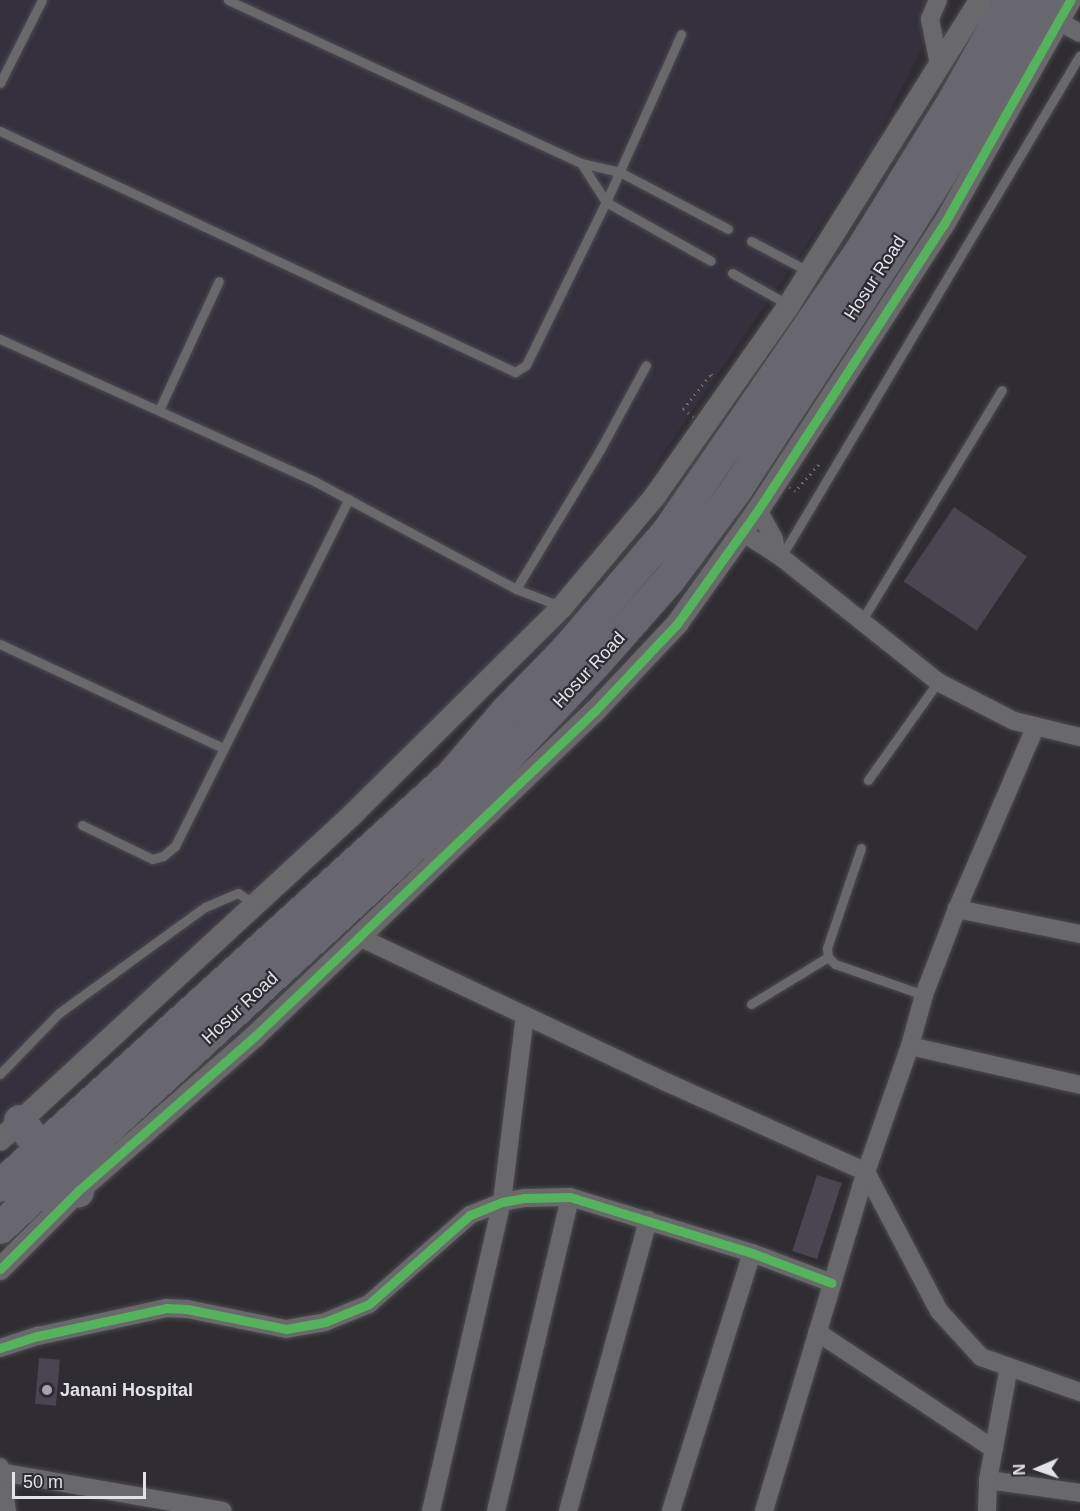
<!DOCTYPE html>
<html>
<head>
<meta charset="utf-8">
<style>
	body { margin:0 }
	#map { position:relative; width:1080px; height:1511px; overflow:hidden; background:#2f2d32; font-family:Arial,sans-serif }
	div>[style] { position:absolute }
	.built>* { inset:0; background:#34303d }
	.building>* { inset:0; background:#494551; transform-origin:0 0 }
	.path>* { height:3px; margin-top:-1.5px; transform-origin:0; background:repeating-linear-gradient(90deg,#6c6c6e 0 1.5px,transparent 0 6px) }
	.roads { filter:drop-shadow(0 0 2px #4c4b4f) drop-shadow(0 0 2px #4c4b4f) }
	.service>* { height:9px; margin:-4.5px; padding:0 4.5px; transform-origin:4.5px; border-radius:4.5px; background:#69686b }
	.minor>* { height:18px; margin:-9px; padding:0 9px; transform-origin:9px; border-radius:9px; background:#69686b }
	.tertiary>* { height:22px; margin:-11px; padding:0 11px; transform-origin:11px; border-radius:11px; background:#69686b }
	.trunk>* { height:32px; margin:-16px; padding:0 16px; transform-origin:16px; border-radius:16px; background:#68666e }
	.path-bridge>* { height:3px; margin-top:-1.5px; transform-origin:0; background:repeating-linear-gradient(90deg,#6c6c6e 0 1.5px,transparent 0 6px) }
	.cycleway>* { height:9px; margin:-4.5px; padding:0 4.5px; transform-origin:4.5px; border-radius:4.5px; background:#56b35d }
	.dots>* { width:16px; height:16px; translate:-50% -50%; box-sizing:border-box; border:3px solid #2e2c33; border-radius:50% }
	span { translate:-50% -50%; white-space:nowrap; text-align:center; line-height:1.15; -webkit-text-stroke:4.5px #2e2c33; paint-order:stroke }
	.street-label { font-size:18px; color:#e3e2e7 }
	.poi-label { font-size:18px; color:#e3e2e7; font-weight:700 }
	.left { translate:0 -50%; text-align:left }
	.north { position:absolute; left:1008px; top:1439px; width:60px; height:60px; -webkit-text-stroke:4px #2e2c33; paint-order:stroke; rotate:268deg; font-size:16px; font-weight:700; line-height:24px; text-align:center; color:#e3e2e7 }
	.north::after { content:''; display:block; margin:auto; width:21px; height:27px; background:#e3e2e7; clip-path:polygon(50% 0,100% 100%,50% 72%,0 100%) }
	.scale { position:absolute; left:12px; top:1472px; width:134px; height:27px; box-sizing:border-box; border:3px solid #e3e2e7; border-top:0; padding-left:8px; font-size:18px; line-height:21px; white-space:nowrap; color:#e3e2e7; -webkit-text-stroke:4px #2e2c33; paint-order:stroke }
</style>
</head>
<body>
<div id="map">
	<div class="built">
		<div style="clip-path:polygon(0 0,945px 0,872px 149px,665px 451px,562px 631px,0 1152px)"></div>
	</div>
	<div class="building">
		<div style="left:954px;top:507px;width:88px;height:90px;rotate:34deg"></div>
		<div style="left:817px;top:1175px;width:26px;height:80px;rotate:18deg"></div>
		<div style="left:39px;top:1358px;width:21px;height:46px;rotate:5deg"></div>
	</div>
	<div class="path">
		<div style="left:683px;top:409px;width:45px;rotate:-51.3deg"></div>
		<div style="left:711px;top:374px;width:4px;rotate:45deg"></div>
		<div style="left:798px;top:488px;width:33px;rotate:-49deg"></div>
	</div>
	<div class="roads">
		<div class="service">
			<div style="left:228px;top:0;width:389px;rotate:24.8deg"></div>
			<div style="left:581px;top:163px;width:40px;rotate:13deg"></div>
			<div style="left:620px;top:172px;width:122px;rotate:27.8deg"></div>
			<div style="left:0;top:83px;width:93px;rotate:-63.2deg"></div>
			<div style="left:0;top:131px;width:569px;rotate:25.08deg"></div>
			<div style="left:515px;top:372px;width:13px;rotate:-32deg"></div>
			<div style="left:526px;top:365px;width:182px;rotate:-63.9deg"></div>
			<div style="left:606px;top:202px;width:184px;rotate:-65.9deg"></div>
			<div style="left:581px;top:163px;width:46px;rotate:57.3deg"></div>
			<div style="left:606px;top:202px;width:120px;rotate:29.3deg"></div>
			<div style="left:751px;top:241px;width:67px;rotate:27.7deg"></div>
			<div style="left:732px;top:273px;width:65px;rotate:29.3deg"></div>
			<div style="left:0;top:339px;width:347px;rotate:24.3deg"></div>
			<div style="left:316px;top:482px;width:227px;rotate:28.1deg"></div>
			<div style="left:516px;top:589px;width:47px;rotate:21.1deg"></div>
			<div style="left:159px;top:410px;width:142px;rotate:-65.1deg"></div>
			<div style="left:781px;top:557px;width:584px;rotate:-59.22deg"></div>
			<div style="left:516px;top:589px;width:165px;rotate:-58.9deg"></div>
			<div style="left:601px;top:448px;width:94px;rotate:-61.5deg"></div>
			<div style="left:862px;top:620px;width:269px;rotate:-58.7deg"></div>
			<div style="left:0;top:644px;width:246px;rotate:25deg"></div>
			<div style="left:868px;top:780px;width:120px;rotate:-54.5deg"></div>
			<div style="left:82px;top:825px;width:78px;rotate:25.9deg"></div>
			<div style="left:152px;top:859px;width:11px;rotate:-15deg"></div>
			<div style="left:163px;top:856px;width:16px;rotate:-40deg"></div>
			<div style="left:175px;top:846px;width:388px;rotate:-63.4deg"></div>
			<div style="left:861px;top:848px;width:106px;rotate:108.8deg"></div>
			<div style="left:827px;top:948px;width:9px;rotate:84deg"></div>
			<div style="left:828px;top:957px;width:10px;rotate:45deg"></div>
			<div style="left:835px;top:964px;width:94px;rotate:19.2deg"></div>
			<div style="left:751px;top:1004px;width:90px;rotate:-31.4deg"></div>
			<div style="left:0;top:1074px;width:85px;rotate:-46deg"></div>
			<div style="left:59px;top:1013px;width:180px;rotate:-36deg"></div>
			<div style="left:205px;top:907px;width:36px;rotate:-23deg"></div>
			<div style="left:238px;top:893px;width:21px;rotate:35deg"></div>
		</div>
		<div class="minor">
			<div style="left:938px;top:0;width:21px;rotate:113deg"></div>
			<div style="left:930px;top:19px;width:47px;rotate:78.9deg"></div>
			<div style="left:1058px;top:21px;width:25px;rotate:29deg"></div>
			<div style="left:758px;top:510px;width:33px;rotate:61deg"></div>
			<div style="left:774px;top:539px;width:14px;rotate:82deg"></div>
			<div style="left:742px;top:532px;width:46px;rotate:32.7deg"></div>
			<div style="left:781px;top:557px;width:201px;rotate:38.5deg"></div>
			<div style="left:938px;top:682px;width:85px;rotate:27.2deg"></div>
			<div style="left:1014px;top:721px;width:68px;rotate:13.6deg"></div>
			<div style="left:957px;top:909px;width:199px;rotate:-66.7deg"></div>
			<div style="left:1080px;top:934px;width:126px;rotate:-168.5deg"></div>
			<div style="left:957px;top:909px;width:92px;rotate:111deg"></div>
			<div style="left:924px;top:995px;width:53px;rotate:105.4deg"></div>
			<div style="left:910px;top:1046px;width:174px;rotate:12.9deg"></div>
			<div style="left:359px;top:937px;width:340px;rotate:25.3deg"></div>
			<div style="left:666px;top:1082px;width:219px;rotate:24.2deg"></div>
			<div style="left:866px;top:1172px;width:133px;rotate:-70.8deg"></div>
			<div style="left:866px;top:1172px;width:157px;rotate:62.3deg"></div>
			<div style="left:939px;top:1311px;width:62px;rotate:47.6deg"></div>
			<div style="left:981px;top:1357px;width:105px;rotate:19.5deg"></div>
			<div style="left:817px;top:1332px;width:212px;rotate:33.5deg"></div>
			<div style="left:0;top:1348px;width:40px;rotate:-18deg"></div>
			<div style="left:38px;top:1336px;width:131px;rotate:-12.3deg"></div>
			<div style="left:166px;top:1308px;width:21px;rotate:3deg"></div>
			<div style="left:187px;top:1309px;width:101px;rotate:11.4deg"></div>
			<div style="left:286px;top:1329px;width:40px;rotate:-10deg"></div>
			<div style="left:325px;top:1322px;width:48px;rotate:-22.2deg"></div>
			<div style="left:369px;top:1304px;width:135px;rotate:-41.4deg"></div>
			<div style="left:470px;top:1215px;width:35px;rotate:-22deg"></div>
			<div style="left:502px;top:1202px;width:22px;rotate:-10deg"></div>
			<div style="left:524px;top:1198px;width:46px;rotate:-1.2deg"></div>
			<div style="left:570px;top:1197px;width:190px;rotate:17.1deg"></div>
			<div style="left:752px;top:1253px;width:85px;rotate:20.6deg"></div>
			<div style="left:0;top:1467px;width:45px;rotate:81deg"></div>
			<div style="left:0;top:1472px;width:226px;rotate:9.9deg"></div>
			<div style="left:988px;top:1480px;width:93px;rotate:8deg"></div>
			<div style="left:431px;top:1511px;width:317px;rotate:-77.1deg"></div>
			<div style="left:502px;top:1202px;width:187px;rotate:-83deg"></div>
			<div style="left:496px;top:1511px;width:323px;rotate:-76.7deg"></div>
			<div style="left:568px;top:1511px;width:302px;rotate:-74.6deg"></div>
			<div style="left:671px;top:1511px;width:270px;rotate:-72.6deg"></div>
			<div style="left:764px;top:1511px;width:354px;rotate:-73.3deg"></div>
			<div style="left:987px;top:1511px;width:31px;rotate:-88deg"></div>
			<div style="left:988px;top:1480px;width:115px;rotate:-79.5deg"></div>
		</div>
		<div class="tertiary">
			<div style="left:0;top:1140px;width:481px;rotate:-42.7deg"></div>
			<div style="left:353px;top:814px;width:294px;rotate:-44.7deg"></div>
			<div style="left:562px;top:607px;width:145px;rotate:-50deg"></div>
			<div style="left:655px;top:496px;width:233px;rotate:-54.9deg"></div>
			<div style="left:789px;top:305px;width:360px;rotate:-57.9deg"></div>
			<div style="left:0;top:1269px;width:110px;rotate:-45deg"></div>
			<div style="left:78px;top:1191px;width:235px;rotate:-41.2deg"></div>
			<div style="left:255px;top:1036px;width:144px;rotate:-43.6deg"></div>
			<div style="left:359px;top:937px;width:325px;rotate:-43.8deg"></div>
			<div style="left:594px;top:712px;width:121px;rotate:-46.7deg"></div>
			<div style="left:677px;top:624px;width:140px;rotate:-54.6deg"></div>
			<div style="left:758px;top:510px;width:341px;rotate:-57deg"></div>
			<div style="left:944px;top:224px;width:257px;rotate:-60.6deg"></div>
		</div>
		<div class="trunk">
			<div style="left:20px;top:1121px;width:35px;rotate:53deg"></div>
			<div style="left:72px;top:1161px;width:31px;rotate:79deg"></div>
			<div style="left:0;top:1186px;width:610px;rotate:-42.27deg"></div>
			<div style="left:451px;top:776px;width:86px;rotate:-49.3deg"></div>
			<div style="left:507px;top:711px;width:88px;rotate:-45.9deg"></div>
			<div style="left:568px;top:648px;width:155px;rotate:-49.4deg"></div>
			<div style="left:669px;top:530px;width:335px;rotate:-55.5deg"></div>
			<div style="left:859px;top:254px;width:179px;rotate:-58.3deg"></div>
			<div style="left:953px;top:102px;width:117px;rotate:-60.8deg"></div>
			<div style="left:0;top:1228px;width:657px;rotate:-42.66deg"></div>
			<div style="left:483px;top:783px;width:166px;rotate:-46.7deg"></div>
			<div style="left:597px;top:662px;width:111px;rotate:-48.7deg"></div>
			<div style="left:670px;top:579px;width:111px;rotate:-53.4deg"></div>
			<div style="left:736px;top:490px;width:283px;rotate:-56.8deg"></div>
			<div style="left:891px;top:253px;width:177px;rotate:-57.9deg"></div>
			<div style="left:985px;top:103px;width:119px;rotate:-60.2deg"></div>
		</div>
	</div>
	<div class="path-bridge">
		<div style="left:683px;top:409px;width:139px;rotate:36.2deg"></div>
	</div>
	<div class="cycleway">
		<div style="left:0;top:1269px;width:110px;rotate:-45deg"></div>
		<div style="left:78px;top:1191px;width:235px;rotate:-41.2deg"></div>
		<div style="left:255px;top:1036px;width:144px;rotate:-43.6deg"></div>
		<div style="left:359px;top:937px;width:325px;rotate:-43.8deg"></div>
		<div style="left:594px;top:712px;width:121px;rotate:-46.7deg"></div>
		<div style="left:677px;top:624px;width:140px;rotate:-54.6deg"></div>
		<div style="left:758px;top:510px;width:341px;rotate:-57deg"></div>
		<div style="left:944px;top:224px;width:257px;rotate:-60.6deg"></div>
		<div style="left:0;top:1348px;width:40px;rotate:-18deg"></div>
		<div style="left:38px;top:1336px;width:131px;rotate:-12.3deg"></div>
		<div style="left:166px;top:1308px;width:21px;rotate:3deg"></div>
		<div style="left:187px;top:1309px;width:101px;rotate:11.4deg"></div>
		<div style="left:286px;top:1329px;width:40px;rotate:-10deg"></div>
		<div style="left:325px;top:1322px;width:48px;rotate:-22.2deg"></div>
		<div style="left:369px;top:1304px;width:135px;rotate:-41.4deg"></div>
		<div style="left:470px;top:1215px;width:35px;rotate:-22deg"></div>
		<div style="left:502px;top:1202px;width:22px;rotate:-10deg"></div>
		<div style="left:524px;top:1198px;width:46px;rotate:-1.2deg"></div>
		<div style="left:570px;top:1197px;width:190px;rotate:17.1deg"></div>
		<div style="left:752px;top:1253px;width:85px;rotate:20.6deg"></div>
	</div>
	<div class="dots">
		<div style="left:47px;top:1390px;background:#a4a3a8"></div>
	</div>
	<div class="street-label">
		<span style="left:875px;top:278px;rotate:-57deg">Hosur Road</span>
		<span style="left:589px;top:670px;rotate:-47deg">Hosur Road</span>
		<span style="left:240px;top:1008px;rotate:-43deg">Hosur Road</span>
	</div>
	<div class="poi-label">
		<span class="left" style="left:60px;top:1390px">Janani Hospital</span>
	</div>
	<div class="north">N</div>
	<div class="scale">50 m</div>
</div>
</body>
</html>
